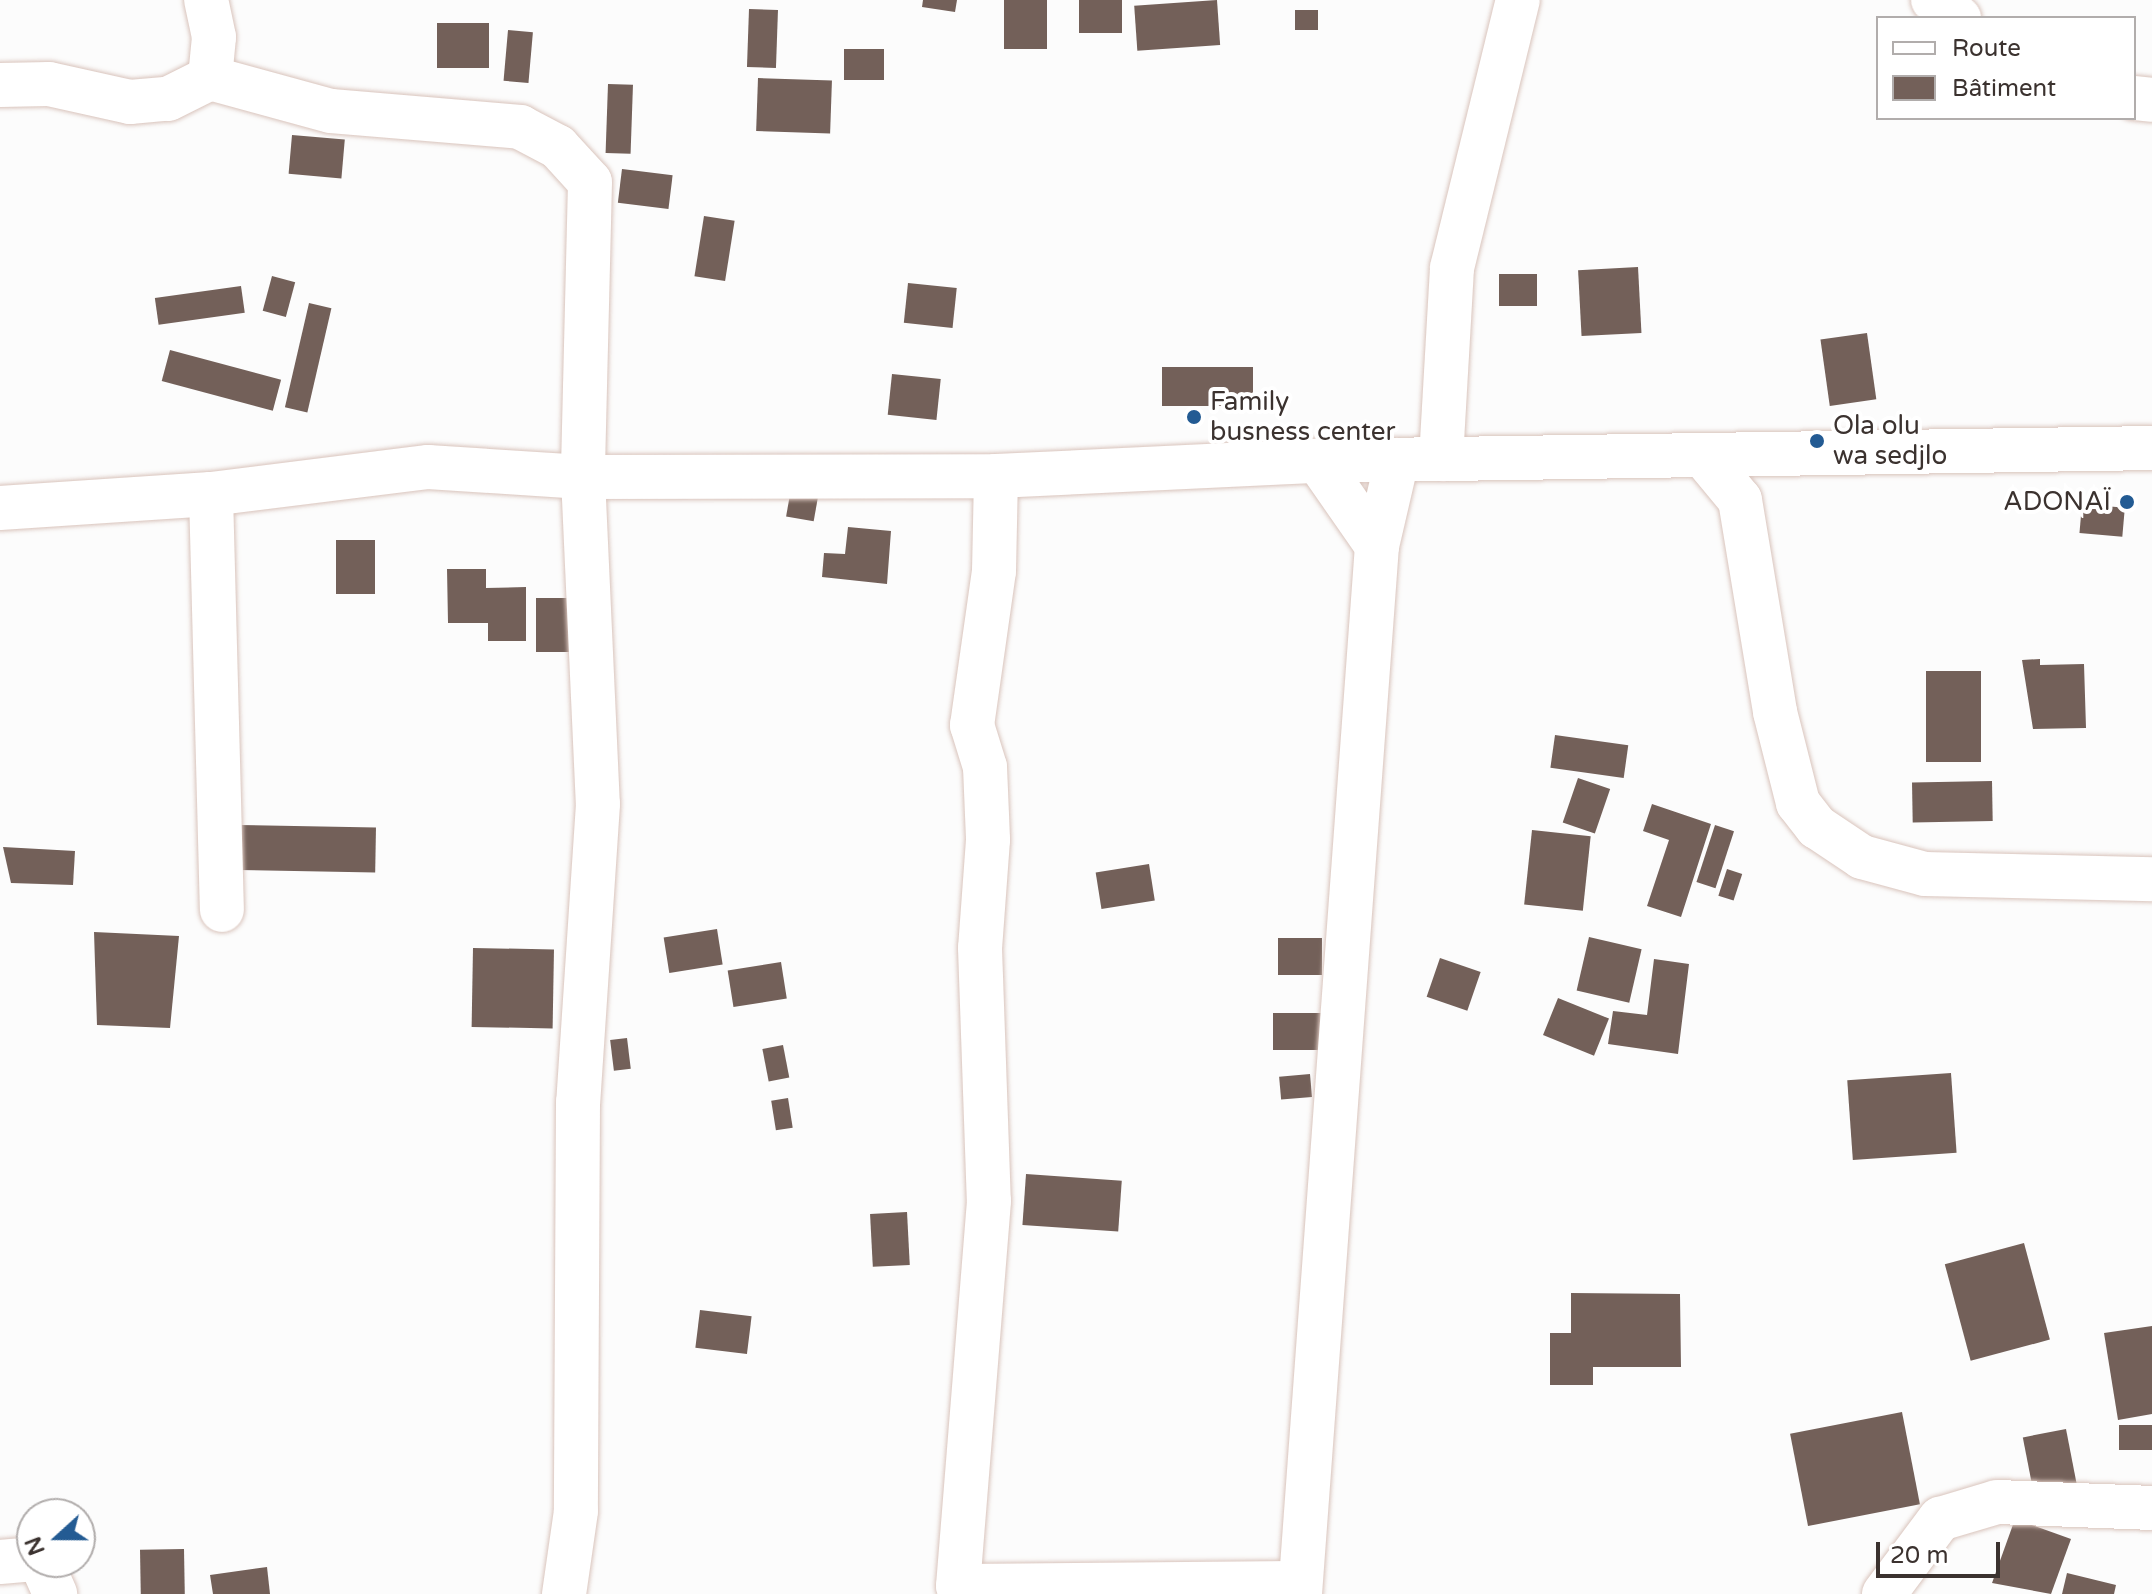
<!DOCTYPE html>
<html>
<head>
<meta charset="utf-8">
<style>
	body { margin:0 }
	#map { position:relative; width:2152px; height:1594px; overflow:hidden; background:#fcfcfc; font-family:"Varela Round",sans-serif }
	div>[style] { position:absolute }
	.building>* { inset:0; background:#736059; transform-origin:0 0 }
	.roads { filter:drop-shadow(0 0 2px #d9c4bc) drop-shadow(0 0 2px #d9c4bc) }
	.minor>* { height:44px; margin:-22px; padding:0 22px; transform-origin:22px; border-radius:22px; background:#fff }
	.dots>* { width:22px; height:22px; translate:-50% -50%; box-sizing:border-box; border:4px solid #fff; border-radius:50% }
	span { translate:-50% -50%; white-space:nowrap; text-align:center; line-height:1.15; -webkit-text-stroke:8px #fff; paint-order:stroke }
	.poi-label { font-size:26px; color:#3b322f }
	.left { translate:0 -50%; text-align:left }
	.right { translate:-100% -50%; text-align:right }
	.legend { position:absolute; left:1876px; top:16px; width:260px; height:104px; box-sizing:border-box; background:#fff; border:2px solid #b1adac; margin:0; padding:10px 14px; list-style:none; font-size:24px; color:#3b322f }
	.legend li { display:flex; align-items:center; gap:16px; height:40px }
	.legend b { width:40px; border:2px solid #b1adac }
	.north { position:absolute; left:16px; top:1498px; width:80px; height:80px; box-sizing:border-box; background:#fff; border:2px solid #b1adac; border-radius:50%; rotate:249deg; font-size:22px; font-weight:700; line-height:32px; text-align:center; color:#3b322f }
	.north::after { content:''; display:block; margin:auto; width:28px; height:36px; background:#235b93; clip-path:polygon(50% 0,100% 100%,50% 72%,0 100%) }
	.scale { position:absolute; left:1876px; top:1542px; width:124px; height:36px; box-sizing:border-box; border:4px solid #3b322f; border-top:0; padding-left:10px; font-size:24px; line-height:28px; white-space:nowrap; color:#3b322f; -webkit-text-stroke:6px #fff; paint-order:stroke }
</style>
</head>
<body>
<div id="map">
	<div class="building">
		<div style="clip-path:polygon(923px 0,957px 0,955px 12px,922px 7px)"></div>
		<div style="left:1004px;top:0;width:43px;height:49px"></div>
		<div style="left:1079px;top:0;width:43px;height:33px"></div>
		<div style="left:1217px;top:0;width:45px;height:83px;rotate:86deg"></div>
		<div style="left:749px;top:9px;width:29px;height:58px;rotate:2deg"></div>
		<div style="left:1295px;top:10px;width:23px;height:20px"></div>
		<div style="left:437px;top:23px;width:52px;height:45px"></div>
		<div style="left:508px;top:30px;width:25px;height:51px;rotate:5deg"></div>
		<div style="left:884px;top:49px;width:31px;height:40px;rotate:90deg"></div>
		<div style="left:758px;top:78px;width:74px;height:53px;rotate:2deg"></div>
		<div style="left:608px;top:84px;width:25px;height:69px;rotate:2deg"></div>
		<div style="left:292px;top:135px;width:53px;height:39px;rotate:5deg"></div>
		<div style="left:622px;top:169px;width:51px;height:34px;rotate:7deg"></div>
		<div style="left:704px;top:216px;width:31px;height:61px;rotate:9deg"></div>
		<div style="left:1638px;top:267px;width:66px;height:60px;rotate:87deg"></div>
		<div style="left:1499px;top:274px;width:38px;height:32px"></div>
		<div style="left:272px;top:276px;width:24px;height:36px;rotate:15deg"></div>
		<div style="left:908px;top:283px;width:49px;height:40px;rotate:6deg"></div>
		<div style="left:241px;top:286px;width:27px;height:87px;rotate:82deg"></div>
		<div style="left:309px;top:303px;width:23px;height:107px;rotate:13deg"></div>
		<div style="left:1867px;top:333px;width:67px;height:47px;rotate:82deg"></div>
		<div style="left:170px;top:350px;width:115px;height:32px;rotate:15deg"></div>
		<div style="left:1162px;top:367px;width:91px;height:39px"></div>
		<div style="left:892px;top:374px;width:49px;height:41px;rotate:6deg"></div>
		<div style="left:792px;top:483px;width:28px;height:34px;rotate:10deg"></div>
		<div style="left:2082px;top:504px;width:43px;height:29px;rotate:5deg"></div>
		<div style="clip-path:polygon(848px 527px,891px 531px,887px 584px,822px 577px,824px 553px,845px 554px)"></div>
		<div style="left:375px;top:540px;width:54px;height:39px;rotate:90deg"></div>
		<div style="clip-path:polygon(447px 569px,486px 569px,486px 588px,526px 587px,526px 641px,488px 641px,488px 623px,448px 623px)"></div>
		<div style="left:536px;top:598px;width:39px;height:54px"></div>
		<div style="clip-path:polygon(2040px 659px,2040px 665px,2084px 664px,2086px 728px,2033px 729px,2022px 660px)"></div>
		<div style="left:1926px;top:671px;width:55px;height:91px"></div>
		<div style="left:1555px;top:735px;width:74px;height:33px;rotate:8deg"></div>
		<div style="left:1578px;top:778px;width:34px;height:47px;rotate:19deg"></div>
		<div style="left:1992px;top:781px;width:40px;height:80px;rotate:89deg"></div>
		<div style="clip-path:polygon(1652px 804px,1711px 824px,1681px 917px,1647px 906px,1669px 840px,1643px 831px)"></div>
		<div style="left:239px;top:825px;width:137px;height:45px;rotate:1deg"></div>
		<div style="left:1715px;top:825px;width:20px;height:60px;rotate:18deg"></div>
		<div style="left:1532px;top:830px;width:59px;height:75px;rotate:6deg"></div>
		<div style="clip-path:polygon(3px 847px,75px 851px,73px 885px,11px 883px)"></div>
		<div style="left:1149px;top:864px;width:37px;height:54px;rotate:81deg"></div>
		<div style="left:1727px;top:869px;width:16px;height:28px;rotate:18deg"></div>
		<div style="left:717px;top:929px;width:36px;height:54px;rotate:81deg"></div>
		<div style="clip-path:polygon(94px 932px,179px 936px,170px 1028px,97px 1025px)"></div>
		<div style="left:1589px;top:937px;width:54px;height:55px;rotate:13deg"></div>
		<div style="left:1322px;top:938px;width:37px;height:44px;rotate:90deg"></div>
		<div style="left:473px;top:948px;width:81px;height:79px;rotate:1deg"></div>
		<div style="left:1440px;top:958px;width:43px;height:41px;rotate:19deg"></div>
		<div style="clip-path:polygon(1654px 959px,1689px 964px,1678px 1054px,1608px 1044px,1613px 1011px,1647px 1015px)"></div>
		<div style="left:781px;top:962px;width:37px;height:54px;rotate:81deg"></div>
		<div style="left:1558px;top:998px;width:55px;height:40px;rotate:22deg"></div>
		<div style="left:1273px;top:1013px;width:53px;height:37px"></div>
		<div style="left:627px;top:1038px;width:31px;height:17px;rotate:83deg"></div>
		<div style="left:783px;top:1045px;width:33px;height:21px;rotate:79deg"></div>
		<div style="left:1951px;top:1073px;width:80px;height:104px;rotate:86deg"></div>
		<div style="left:1310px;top:1074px;width:23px;height:31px;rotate:85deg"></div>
		<div style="left:788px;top:1098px;width:30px;height:17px;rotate:81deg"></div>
		<div style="left:1026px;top:1174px;width:96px;height:51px;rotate:4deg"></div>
		<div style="left:907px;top:1212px;width:53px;height:37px;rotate:87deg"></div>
		<div style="left:2024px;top:1243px;width:100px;height:82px;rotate:75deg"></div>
		<div style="clip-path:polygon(1571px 1293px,1680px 1294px,1681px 1367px,1593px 1367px,1593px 1385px,1550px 1385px,1550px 1333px,1571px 1333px)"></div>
		<div style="left:700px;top:1310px;width:52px;height:38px;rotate:7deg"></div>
		<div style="clip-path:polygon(2152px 1326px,2152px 1414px,2118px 1420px,2104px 1333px)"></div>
		<div style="left:1902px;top:1412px;width:94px;height:114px;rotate:79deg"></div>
		<div style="left:2152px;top:1425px;width:25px;height:33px;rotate:90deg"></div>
		<div style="left:2066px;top:1429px;width:56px;height:44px;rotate:79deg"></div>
		<div style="clip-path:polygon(2015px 1519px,2071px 1539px,2051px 1594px,1992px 1583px)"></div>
		<div style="left:184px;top:1549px;width:45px;height:44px;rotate:89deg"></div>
		<div style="clip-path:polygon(267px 1567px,270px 1594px,213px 1594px,210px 1575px)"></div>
		<div style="clip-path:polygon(2067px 1573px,2116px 1585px,2114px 1594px,2062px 1594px)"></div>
	</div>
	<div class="roads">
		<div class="minor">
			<div style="left:1933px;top:0;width:32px;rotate:35deg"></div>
			<div style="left:210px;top:78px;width:125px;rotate:15.3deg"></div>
			<div style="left:331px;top:111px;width:190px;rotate:4.8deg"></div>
			<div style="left:520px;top:127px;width:43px;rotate:27.8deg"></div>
			<div style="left:558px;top:147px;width:47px;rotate:47.6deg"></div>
			<div style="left:590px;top:182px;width:295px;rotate:91.4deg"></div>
			<div style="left:583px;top:477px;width:327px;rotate:87.4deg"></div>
			<div style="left:598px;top:804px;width:299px;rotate:93.8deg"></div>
			<div style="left:578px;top:1102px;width:409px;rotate:90.3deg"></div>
			<div style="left:576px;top:1511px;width:84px;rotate:98.2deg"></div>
			<div style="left:0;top:85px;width:49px;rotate:-1.2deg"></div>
			<div style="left:49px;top:84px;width:83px;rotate:12.5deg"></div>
			<div style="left:130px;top:102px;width:38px;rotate:-5deg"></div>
			<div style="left:168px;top:99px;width:47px;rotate:-26.6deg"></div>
			<div style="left:210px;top:78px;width:41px;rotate:-84.4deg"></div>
			<div style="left:214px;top:37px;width:38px;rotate:-102deg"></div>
			<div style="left:2134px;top:98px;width:18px;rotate:6deg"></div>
			<div style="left:1441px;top:459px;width:191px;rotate:-86.7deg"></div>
			<div style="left:1452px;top:268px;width:276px;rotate:-76.2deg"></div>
			<div style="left:1706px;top:459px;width:53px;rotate:50.3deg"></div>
			<div style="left:1740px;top:500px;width:215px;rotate:80.6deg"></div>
			<div style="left:1775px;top:712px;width:94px;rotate:75.8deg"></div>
			<div style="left:1798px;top:803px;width:31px;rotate:52deg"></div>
			<div style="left:1817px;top:827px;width:54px;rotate:33.7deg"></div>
			<div style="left:1862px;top:857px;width:65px;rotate:15.1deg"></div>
			<div style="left:1925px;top:874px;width:227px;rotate:1.3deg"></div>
			<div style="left:996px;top:476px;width:95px;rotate:91.2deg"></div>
			<div style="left:994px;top:571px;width:156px;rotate:98.1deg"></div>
			<div style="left:972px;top:725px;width:44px;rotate:72.8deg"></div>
			<div style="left:985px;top:767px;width:73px;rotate:87.6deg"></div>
			<div style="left:988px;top:840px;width:108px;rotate:94.2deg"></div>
			<div style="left:980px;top:948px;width:253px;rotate:88deg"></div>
			<div style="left:989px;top:1201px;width:386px;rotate:94.6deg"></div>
			<div style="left:958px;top:1586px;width:342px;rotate:-0.5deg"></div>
			<div style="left:211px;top:494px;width:416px;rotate:88.5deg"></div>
			<div style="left:0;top:508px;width:211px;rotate:-3.8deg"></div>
			<div style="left:211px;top:494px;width:219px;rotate:-7.1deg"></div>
			<div style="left:428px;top:467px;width:155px;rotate:3.7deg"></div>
			<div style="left:583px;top:477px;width:413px;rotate:-0.1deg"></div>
			<div style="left:996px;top:476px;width:322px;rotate:-2.7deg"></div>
			<div style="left:1318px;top:461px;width:834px;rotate:-0.89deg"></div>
			<div style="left:1377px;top:546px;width:88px;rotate:-76.9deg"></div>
			<div style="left:0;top:1562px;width:32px;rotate:-5deg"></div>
			<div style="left:41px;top:1562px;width:35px;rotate:66deg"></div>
			<div style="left:1300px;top:1594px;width:1051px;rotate:-85.8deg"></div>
			<div style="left:1377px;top:546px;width:103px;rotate:-124.8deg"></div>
			<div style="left:1884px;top:1594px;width:94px;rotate:-53.3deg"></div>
			<div style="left:1940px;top:1519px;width:59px;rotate:-16.6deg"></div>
			<div style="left:1997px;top:1502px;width:155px;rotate:2.2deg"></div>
		</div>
	</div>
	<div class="dots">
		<div style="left:1194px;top:417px;background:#235b93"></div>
		<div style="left:1817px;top:441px;background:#235b93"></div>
		<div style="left:2127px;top:502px;background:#235b93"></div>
	</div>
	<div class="poi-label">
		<span class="left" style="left:1210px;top:417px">Family<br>busness center</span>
		<span class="left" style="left:1833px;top:441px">Ola olu<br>wa sedjlo</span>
		<span class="right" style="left:2111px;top:502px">ADONAÏ</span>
	</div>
	<ul class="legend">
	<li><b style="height:10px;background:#fff"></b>Route</li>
	<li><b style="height:22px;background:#736059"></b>Bâtiment</li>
	</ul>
	<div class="north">N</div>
	<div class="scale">20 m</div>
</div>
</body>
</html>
